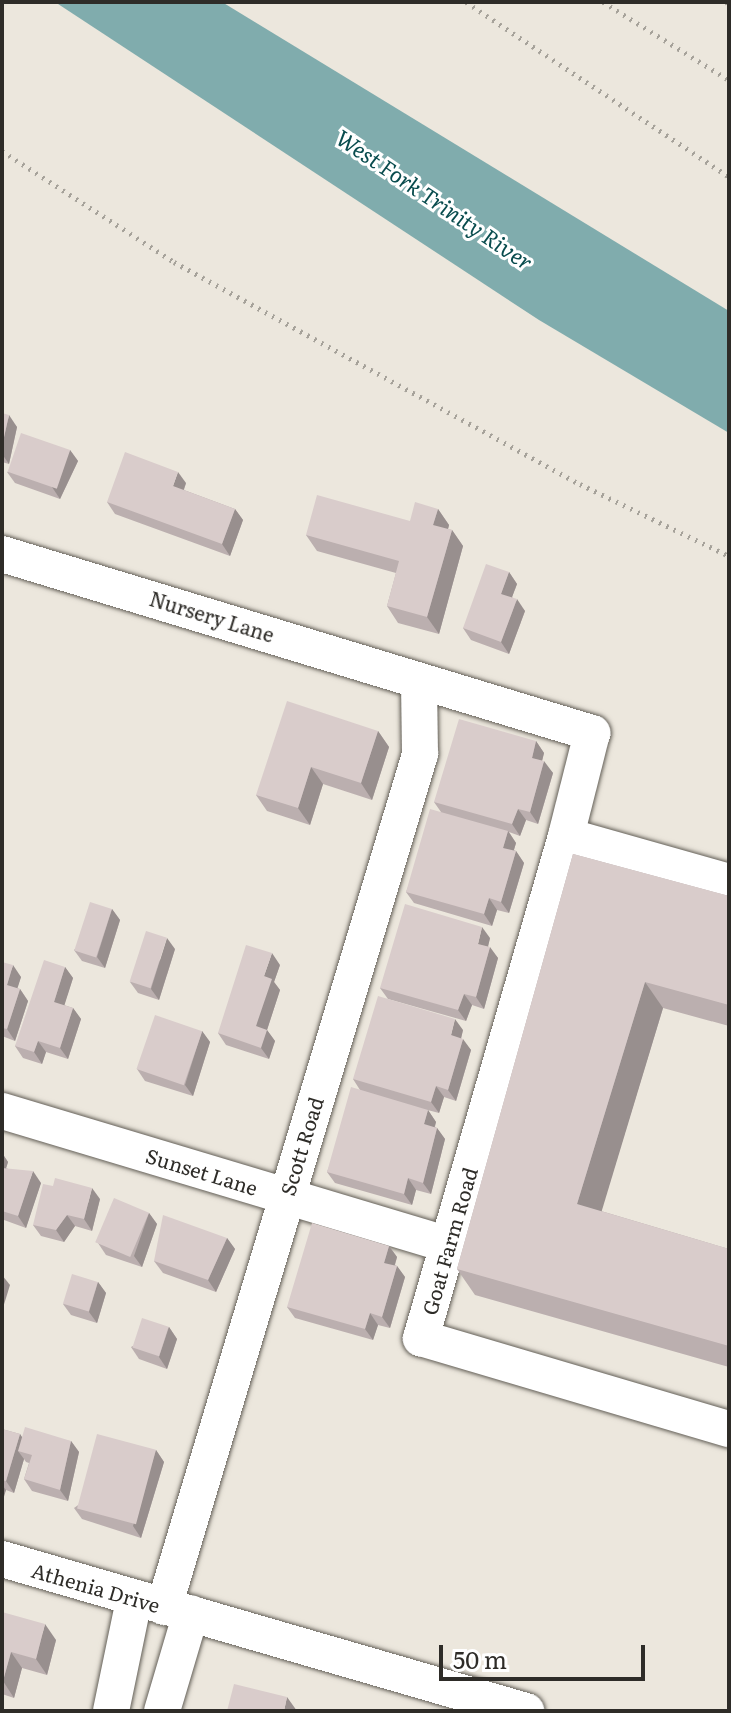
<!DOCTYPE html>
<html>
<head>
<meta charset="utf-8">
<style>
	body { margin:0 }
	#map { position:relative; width:731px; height:1713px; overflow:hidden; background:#ece7dd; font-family:Literata,serif }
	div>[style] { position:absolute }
	.water>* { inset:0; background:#80acad }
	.path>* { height:5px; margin-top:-2.5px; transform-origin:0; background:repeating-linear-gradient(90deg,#a6a29a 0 2px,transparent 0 8px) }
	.roads { filter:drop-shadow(0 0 2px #635f57) drop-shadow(0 0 2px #635f57) }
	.minor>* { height:36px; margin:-18px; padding:0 18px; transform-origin:18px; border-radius:18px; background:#fff }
	.wall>* { inset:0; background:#bbafaf }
	.shaded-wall>* { inset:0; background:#988f8e }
	.building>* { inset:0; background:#d9cccb; transform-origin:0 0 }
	span { translate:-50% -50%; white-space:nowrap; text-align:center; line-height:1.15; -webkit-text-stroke:6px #fff; paint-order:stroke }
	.street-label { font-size:20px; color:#2e2c28 }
	.water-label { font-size:22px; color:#094c4e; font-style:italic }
	.frame { position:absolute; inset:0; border:4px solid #2e2c28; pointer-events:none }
	.scale { position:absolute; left:439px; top:1645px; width:206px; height:36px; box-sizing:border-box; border:4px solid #2e2c28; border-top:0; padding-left:10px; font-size:24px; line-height:28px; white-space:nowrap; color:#2e2c28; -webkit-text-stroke:6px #fff; paint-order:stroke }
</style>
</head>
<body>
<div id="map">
	<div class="water">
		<div style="clip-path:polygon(55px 2px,222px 2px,729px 311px,729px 433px,539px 320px)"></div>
	</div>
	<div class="path">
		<div style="left:466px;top:2px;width:316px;rotate:33.6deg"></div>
		<div style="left:603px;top:2px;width:148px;rotate:31.8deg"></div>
		<div style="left:726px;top:2px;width:4px;rotate:34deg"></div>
		<div style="left:2px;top:151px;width:205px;rotate:32.8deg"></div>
		<div style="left:174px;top:262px;width:463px;rotate:28.7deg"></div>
		<div style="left:580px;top:484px;width:165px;rotate:25.8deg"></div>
	</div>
	<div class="roads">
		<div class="minor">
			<div style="left:2px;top:554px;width:617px;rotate:16.88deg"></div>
			<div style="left:592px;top:733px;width:106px;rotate:104.2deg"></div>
			<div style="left:729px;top:882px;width:169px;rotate:-164.2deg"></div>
			<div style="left:566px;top:836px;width:523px;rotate:106.11deg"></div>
			<div style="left:421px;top:1338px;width:321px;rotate:16.5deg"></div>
			<div style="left:2px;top:1111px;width:466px;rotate:16.7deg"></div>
			<div style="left:2px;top:1559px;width:546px;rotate:16.18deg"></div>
			<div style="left:164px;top:1607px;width:891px;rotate:-73.29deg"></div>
			<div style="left:420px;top:754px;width:71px;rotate:-90.8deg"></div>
			<div style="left:111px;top:1711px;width:113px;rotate:-78.3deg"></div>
			<div style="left:162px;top:1711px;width:102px;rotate:-73.5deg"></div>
		</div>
	</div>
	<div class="wall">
		<div style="clip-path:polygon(2px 413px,17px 427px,9px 464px,2px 462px)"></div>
		<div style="clip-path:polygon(70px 450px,78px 461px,60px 499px,15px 483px,7px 472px)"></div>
		<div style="clip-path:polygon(186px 483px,184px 490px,235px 509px,243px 520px,230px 556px,115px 514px,107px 502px)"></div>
		<div style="clip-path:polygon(438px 509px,449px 525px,448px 529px,452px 530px,463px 546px,439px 634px,398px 623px,387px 606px,396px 573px,317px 551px,306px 535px,410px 521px)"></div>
		<div style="clip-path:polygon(509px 572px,517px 584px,512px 597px,525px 611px,509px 654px,471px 640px,463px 628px)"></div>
		<div style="clip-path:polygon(378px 731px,389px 747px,372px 800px,323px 784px,310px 825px,267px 811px,256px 795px)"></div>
		<div style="clip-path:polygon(536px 741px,544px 753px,542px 761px,553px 773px,538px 824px,526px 820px,520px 836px,509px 832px,516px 843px,514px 850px,516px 851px,524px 863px,509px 913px,497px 910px,492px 926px,414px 903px,406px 892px,441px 812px,434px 802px)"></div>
		<div style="clip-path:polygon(573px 854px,729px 896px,729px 1026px,663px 1008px,601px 1211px,729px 1249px,729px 1367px,475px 1295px,457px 1269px)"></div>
		<div style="clip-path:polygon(112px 909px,120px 920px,105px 968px,82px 961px,74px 950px)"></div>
		<div style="clip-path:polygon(490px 938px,488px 946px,498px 958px,484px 1009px,472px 1005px,466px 1021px,388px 999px,380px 988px)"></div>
		<div style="clip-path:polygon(175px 949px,159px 1000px,138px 993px,130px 982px)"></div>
		<div style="clip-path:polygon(2px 962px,21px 977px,17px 988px,20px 989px,28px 1001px,15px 1041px,2px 1036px)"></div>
		<div style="clip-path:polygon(280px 965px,274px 982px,280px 990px,267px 1030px,275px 1041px,269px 1059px,226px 1045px,218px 1033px)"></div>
		<div style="clip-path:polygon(65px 967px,73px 978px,64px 1005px,73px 1008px,81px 1019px,68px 1059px,46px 1052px,42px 1064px,23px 1058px,15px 1046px)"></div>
		<div style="clip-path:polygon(463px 1030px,461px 1038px,471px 1050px,456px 1101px,444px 1097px,439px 1113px,420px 1108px,428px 1110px,436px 1122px,435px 1127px,437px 1128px,445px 1139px,431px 1194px,416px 1190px,412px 1205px,335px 1183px,327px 1172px,360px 1090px,353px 1079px)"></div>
		<div style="clip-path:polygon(202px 1031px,210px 1042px,193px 1096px,145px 1081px,137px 1069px)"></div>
		<div style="clip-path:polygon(2px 1153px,8px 1162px,6px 1168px,41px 1183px,26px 1228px,4px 1220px,2px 1225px)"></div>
		<div style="clip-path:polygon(100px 1199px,92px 1231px,75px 1226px,64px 1242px,41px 1236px,33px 1225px)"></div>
		<div style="clip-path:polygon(149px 1213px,157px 1224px,142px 1267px,106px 1255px,98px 1243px)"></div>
		<div style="clip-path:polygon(227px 1238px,235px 1249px,216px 1292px,163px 1273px,154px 1261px)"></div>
		<div style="clip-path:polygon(389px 1246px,397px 1257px,395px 1265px,397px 1266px,405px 1277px,390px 1328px,378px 1325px,373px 1340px,295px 1318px,287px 1307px)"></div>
		<div style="clip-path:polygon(98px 1282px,106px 1293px,97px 1323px,71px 1315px,63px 1304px)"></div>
		<div style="clip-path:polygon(169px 1327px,177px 1339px,167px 1369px,139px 1359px,131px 1347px)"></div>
		<div style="clip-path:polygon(2px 1429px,20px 1434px,22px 1438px,71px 1441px,79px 1452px,68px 1501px,32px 1491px,24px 1479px,29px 1463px,26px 1462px,24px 1459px,14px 1493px,6px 1490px,2px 1499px)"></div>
		<div style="clip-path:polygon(156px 1450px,164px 1462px,141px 1538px,82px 1519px,74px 1508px)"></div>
		<div style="clip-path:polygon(2px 1612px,56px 1640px,47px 1675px,22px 1668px,14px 1698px,2px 1694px)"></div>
	</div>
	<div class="shaded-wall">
		<div style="clip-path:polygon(9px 415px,17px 427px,9px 464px,2px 454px,2px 446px)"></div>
		<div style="clip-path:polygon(70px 450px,78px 461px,60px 499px,52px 487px)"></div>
		<div style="clip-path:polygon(178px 472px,186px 483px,181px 497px,173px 486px)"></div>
		<div style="clip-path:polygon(235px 509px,243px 520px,230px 556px,222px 544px)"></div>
		<div style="clip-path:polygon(438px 509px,449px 525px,445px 541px,433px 525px)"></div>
		<div style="clip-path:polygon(452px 530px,463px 546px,439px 634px,427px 617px)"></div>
		<div style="clip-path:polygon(509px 572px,517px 584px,509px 605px,501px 594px)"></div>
		<div style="clip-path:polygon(517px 599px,525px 611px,509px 654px,501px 642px)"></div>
		<div style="clip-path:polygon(378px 731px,389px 747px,372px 800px,361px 783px)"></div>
		<div style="clip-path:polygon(536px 741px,544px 753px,540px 769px,532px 758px)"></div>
		<div style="clip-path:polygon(544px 761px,553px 773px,538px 824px,530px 812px)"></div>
		<div style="clip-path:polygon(311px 767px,323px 784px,310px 825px,298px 808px)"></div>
		<div style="clip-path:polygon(518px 809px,526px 820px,520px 836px,512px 824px)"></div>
		<div style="clip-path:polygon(508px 831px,516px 843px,511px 859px,503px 848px)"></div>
		<div style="clip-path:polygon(516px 851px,524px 863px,509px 913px,501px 902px)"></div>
		<div style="clip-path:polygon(489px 898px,497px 910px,492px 926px,484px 914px)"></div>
		<div style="clip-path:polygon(112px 909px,120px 920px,105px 968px,97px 957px)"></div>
		<div style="clip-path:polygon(482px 927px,490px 938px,486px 955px,478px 944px)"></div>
		<div style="clip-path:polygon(167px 938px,175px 949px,159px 1000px,151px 989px)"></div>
		<div style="clip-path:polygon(490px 947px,498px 958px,484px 1009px,476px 997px)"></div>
		<div style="clip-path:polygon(272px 953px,280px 965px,274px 982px,280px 990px,267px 1030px,275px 1041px,269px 1059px,261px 1048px,256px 1026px,264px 976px)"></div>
		<div style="clip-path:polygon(13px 965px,21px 977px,15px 996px,7px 985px)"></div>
		<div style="clip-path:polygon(65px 967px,73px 978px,62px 1013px,54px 1002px)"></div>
		<div style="clip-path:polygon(645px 982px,663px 1008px,596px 1230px,577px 1204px)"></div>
		<div style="clip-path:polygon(20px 989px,28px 1001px,15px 1041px,7px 1029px)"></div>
		<div style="clip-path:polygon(464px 994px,472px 1005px,466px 1021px,458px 1010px)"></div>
		<div style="clip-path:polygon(73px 1008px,81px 1019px,68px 1059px,60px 1048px)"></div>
		<div style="clip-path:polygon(455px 1019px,463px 1030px,459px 1047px,451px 1035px)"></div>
		<div style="clip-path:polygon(202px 1031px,210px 1042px,193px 1096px,185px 1085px)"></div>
		<div style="clip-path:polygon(463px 1039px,471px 1050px,456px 1101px,448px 1090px)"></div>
		<div style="clip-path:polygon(38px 1041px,46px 1052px,42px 1064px,34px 1052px)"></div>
		<div style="clip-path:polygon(436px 1086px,444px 1097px,439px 1113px,431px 1102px)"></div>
		<div style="clip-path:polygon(428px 1110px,436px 1122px,432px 1135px,424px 1124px)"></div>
		<div style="clip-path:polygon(437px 1128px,445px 1139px,431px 1194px,423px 1183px)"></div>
		<div style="clip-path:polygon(2px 1153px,8px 1162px,3px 1178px,2px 1177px)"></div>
		<div style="clip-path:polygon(33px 1171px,41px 1183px,26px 1228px,18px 1216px)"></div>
		<div style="clip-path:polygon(408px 1178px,416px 1190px,412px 1205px,404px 1194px)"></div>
		<div style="clip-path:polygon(92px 1188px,100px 1199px,92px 1231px,84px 1219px)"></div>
		<div style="clip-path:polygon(149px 1213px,157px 1224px,142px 1267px,134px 1256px)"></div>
		<div style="clip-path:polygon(67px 1215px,75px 1226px,64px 1242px,56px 1230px)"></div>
		<div style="clip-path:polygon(227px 1238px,235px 1249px,216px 1292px,208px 1280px)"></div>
		<div style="clip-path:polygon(389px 1246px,397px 1257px,392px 1274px,384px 1263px)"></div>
		<div style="clip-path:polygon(397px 1266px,405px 1277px,390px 1328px,382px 1317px)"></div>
		<div style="clip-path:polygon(2px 1275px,10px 1285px,2px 1311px)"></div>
		<div style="clip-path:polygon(98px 1282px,106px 1293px,97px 1323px,89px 1312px)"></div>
		<div style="clip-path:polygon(370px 1313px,378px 1325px,373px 1340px,365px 1329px)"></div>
		<div style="clip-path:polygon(169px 1327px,177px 1339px,167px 1369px,159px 1357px)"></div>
		<div style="clip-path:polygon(20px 1434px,28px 1446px,18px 1451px,24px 1459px,14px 1493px,6px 1481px)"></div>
		<div style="clip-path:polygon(71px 1441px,79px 1452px,68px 1501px,60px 1490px)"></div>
		<div style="clip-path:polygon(156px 1450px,164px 1462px,141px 1538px,133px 1526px)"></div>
		<div style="clip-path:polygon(2px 1485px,6px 1490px,3px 1500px,2px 1499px)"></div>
		<div style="clip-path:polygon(45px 1624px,56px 1640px,47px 1675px,36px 1659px)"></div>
		<div style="clip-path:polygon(11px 1652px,22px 1668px,14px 1698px,3px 1681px)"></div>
		<div style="clip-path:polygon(287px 1697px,297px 1711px,284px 1711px)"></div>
	</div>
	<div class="building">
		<div style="clip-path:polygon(2px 413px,9px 415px,2px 446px)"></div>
		<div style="left:21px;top:433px;width:52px;height:41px;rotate:19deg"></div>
		<div style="clip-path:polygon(125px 452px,178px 472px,173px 486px,235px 509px,222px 544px,107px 502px)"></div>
		<div style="clip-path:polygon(317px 495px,410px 521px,415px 502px,438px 509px,433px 525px,452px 530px,427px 617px,387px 606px,399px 561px,306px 535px)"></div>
		<div style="clip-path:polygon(486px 564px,509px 572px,501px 594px,517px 599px,501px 642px,463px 628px)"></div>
		<div style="clip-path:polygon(287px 701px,378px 731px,361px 783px,311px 767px,298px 808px,256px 795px)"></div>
		<div style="clip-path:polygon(459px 719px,536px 741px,532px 758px,544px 761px,530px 812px,518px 809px,512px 824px,434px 802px)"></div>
		<div style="clip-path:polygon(430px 809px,508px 831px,503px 848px,516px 851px,501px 902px,489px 898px,484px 914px,406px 892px)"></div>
		<div style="clip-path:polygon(573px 854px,729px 896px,729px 1005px,645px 982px,577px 1204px,729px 1249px,729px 1346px,457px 1269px)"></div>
		<div style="left:90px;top:902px;width:23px;height:51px;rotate:18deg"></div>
		<div style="clip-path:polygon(405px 904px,482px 927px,478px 944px,490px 947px,476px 997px,464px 994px,458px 1010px,380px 988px)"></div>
		<div style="left:146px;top:931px;width:22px;height:53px;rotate:18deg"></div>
		<div style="clip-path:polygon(246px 945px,272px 953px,264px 976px,272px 979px,256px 1026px,267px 1030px,261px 1048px,218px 1033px)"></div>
		<div style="clip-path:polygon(44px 960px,65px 967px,54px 1002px,73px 1008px,60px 1048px,38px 1041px,34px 1052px,15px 1046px)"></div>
		<div style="clip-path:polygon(2px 962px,13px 965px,7px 985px,20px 989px,7px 1029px,2px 1028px)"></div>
		<div style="clip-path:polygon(378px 996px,455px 1019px,451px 1035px,463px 1039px,448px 1090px,436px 1086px,431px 1102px,353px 1079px)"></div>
		<div style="left:155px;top:1015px;width:50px;height:57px;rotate:19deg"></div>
		<div style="clip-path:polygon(351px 1087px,428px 1110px,424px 1124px,437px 1128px,423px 1183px,408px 1178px,404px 1194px,327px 1172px)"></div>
		<div style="clip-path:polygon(2px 1168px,33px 1171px,18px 1216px,2px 1211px)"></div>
		<div style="clip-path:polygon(55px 1178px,92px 1188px,84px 1219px,67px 1215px,56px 1230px,33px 1225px,43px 1184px,53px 1186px)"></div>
		<div style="left:114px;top:1198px;width:38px;height:48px;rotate:23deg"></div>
		<div style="clip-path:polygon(163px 1215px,227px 1238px,208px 1280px,154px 1261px)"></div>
		<div style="clip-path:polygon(312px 1223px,389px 1246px,384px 1263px,397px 1266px,382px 1317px,370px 1313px,365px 1329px,287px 1307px)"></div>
		<div style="left:72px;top:1274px;width:27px;height:31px;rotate:17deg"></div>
		<div style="left:142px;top:1318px;width:28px;height:31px;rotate:18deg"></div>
		<div style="clip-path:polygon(25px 1427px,71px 1441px,60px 1490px,24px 1479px,32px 1455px,18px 1451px)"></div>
		<div style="clip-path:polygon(2px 1429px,20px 1434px,6px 1481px,2px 1480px)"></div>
		<div style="left:97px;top:1434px;width:61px;height:77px;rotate:15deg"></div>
		<div style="clip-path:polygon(2px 1612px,45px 1624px,36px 1659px,11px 1652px,3px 1681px)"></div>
		<div style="clip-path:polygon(234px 1684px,287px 1697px,284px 1711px,227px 1711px)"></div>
	</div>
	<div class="street-label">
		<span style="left:212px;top:616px;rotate:17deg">Nursery Lane</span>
		<span style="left:301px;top:1146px;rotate:-73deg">Scott Road</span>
		<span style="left:202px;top:1171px;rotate:17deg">Sunset Lane</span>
		<span style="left:449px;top:1241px;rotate:-74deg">Goat Farm Road</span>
		<span style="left:96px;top:1587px;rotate:16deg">Athenia Drive</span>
	</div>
	<div class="water-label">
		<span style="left:435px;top:199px;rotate:34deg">West Fork Trinity River</span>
	</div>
	<div class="frame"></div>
	<div class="scale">50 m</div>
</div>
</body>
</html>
